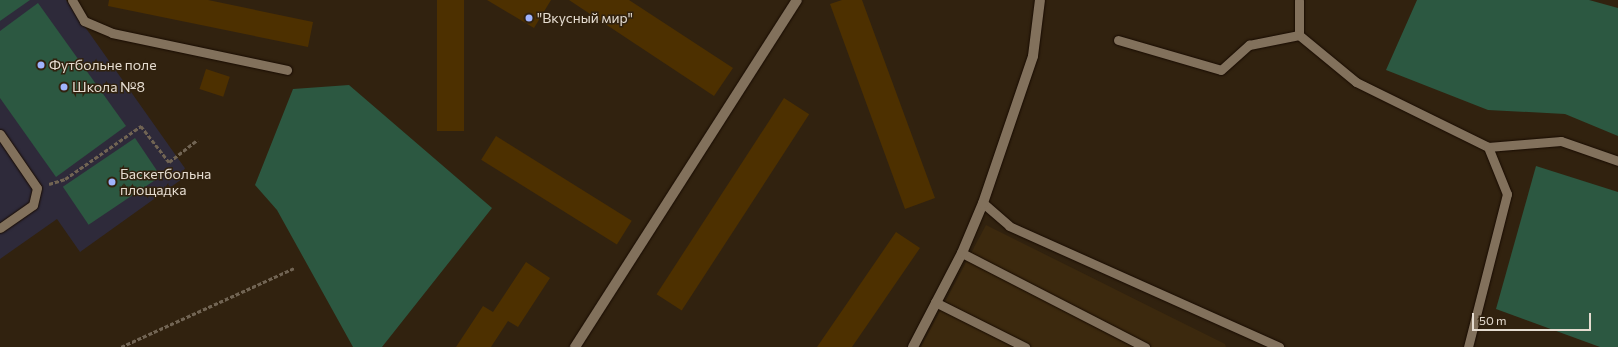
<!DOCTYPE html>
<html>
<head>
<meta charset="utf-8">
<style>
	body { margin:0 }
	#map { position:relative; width:1618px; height:347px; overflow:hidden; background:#31220f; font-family:Commissioner,sans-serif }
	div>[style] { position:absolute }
	.built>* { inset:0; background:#3c290e }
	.education>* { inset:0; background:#2e2a3a }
	.green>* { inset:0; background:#2c5841; transform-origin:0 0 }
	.building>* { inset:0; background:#4d3000; transform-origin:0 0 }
	.path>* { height:2.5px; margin-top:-1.25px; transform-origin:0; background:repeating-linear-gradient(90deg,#716453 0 4px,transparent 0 6px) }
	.roads { filter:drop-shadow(0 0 1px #180b00) drop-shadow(0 0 1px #180b00) }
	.lane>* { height:9px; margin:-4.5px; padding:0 4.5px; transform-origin:4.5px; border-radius:4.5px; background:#82715c }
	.street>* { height:10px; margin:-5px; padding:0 5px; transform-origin:5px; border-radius:5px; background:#82715c }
	.dots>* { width:11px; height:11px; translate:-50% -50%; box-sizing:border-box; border:2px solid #31220f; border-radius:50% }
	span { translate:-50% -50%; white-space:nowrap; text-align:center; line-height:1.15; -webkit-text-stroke:3px #31220f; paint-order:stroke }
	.poi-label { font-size:14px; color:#e5dcd0 }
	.left { translate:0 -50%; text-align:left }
	.scale { position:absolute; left:1472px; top:313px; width:119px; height:18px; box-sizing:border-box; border:2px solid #e5dcd0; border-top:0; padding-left:5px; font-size:12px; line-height:14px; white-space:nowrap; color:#e5dcd0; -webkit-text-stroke:3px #31220f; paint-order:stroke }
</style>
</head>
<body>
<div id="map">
	<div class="built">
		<div style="clip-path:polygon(986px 225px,1225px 344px,1226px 347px,921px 347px)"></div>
	</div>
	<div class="education">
		<div style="clip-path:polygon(0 0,66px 0,189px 174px,80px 252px,57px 219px,0 259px)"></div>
	</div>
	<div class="green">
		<div style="clip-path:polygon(0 0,30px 0,0 21px)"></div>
		<div style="clip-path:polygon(1417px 0,1589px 0,1618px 8px,1618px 136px,1565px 114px,1488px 110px,1386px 70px)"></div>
		<div style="clip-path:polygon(38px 3px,126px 126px,56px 177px,0 98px,0 31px)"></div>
		<div style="clip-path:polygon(349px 85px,492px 208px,382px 347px,353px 347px,277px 210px,255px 185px,293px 89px)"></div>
		<div style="left:135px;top:138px;width:46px;height:87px;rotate:56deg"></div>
		<div style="clip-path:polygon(1536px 166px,1618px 192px,1618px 347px,1600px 347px,1496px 309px)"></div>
	</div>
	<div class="building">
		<div style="clip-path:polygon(109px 0,208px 0,313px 22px,308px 47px,108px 6px)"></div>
		<div style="left:437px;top:0;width:27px;height:131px"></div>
		<div style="clip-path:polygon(487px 0,551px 0,534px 28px)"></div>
		<div style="clip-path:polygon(569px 0,629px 0,733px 68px,714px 96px)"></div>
		<div style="clip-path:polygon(842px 0,862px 0,935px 198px,905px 209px,830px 4px)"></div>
		<div style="left:206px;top:69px;width:25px;height:21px;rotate:18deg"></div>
		<div style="left:784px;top:98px;width:30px;height:234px;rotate:33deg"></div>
		<div style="left:496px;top:136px;width:160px;height:28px;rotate:32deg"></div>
		<div style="clip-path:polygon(896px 232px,920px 248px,852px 347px,817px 347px)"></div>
		<div style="clip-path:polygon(526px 262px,550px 278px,518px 327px,508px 321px,491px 347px,456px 347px,483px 306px,493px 312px)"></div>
	</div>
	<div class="path">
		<div style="left:49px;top:184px;width:17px;rotate:-17deg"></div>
		<div style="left:65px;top:179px;width:93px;rotate:-34.9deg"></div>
		<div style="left:141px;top:126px;width:46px;rotate:52.1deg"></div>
		<div style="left:169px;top:162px;width:36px;rotate:-38deg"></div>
		<div style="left:121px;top:347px;width:190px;rotate:-24.5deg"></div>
	</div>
	<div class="roads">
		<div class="lane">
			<div style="left:72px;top:0;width:24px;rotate:60deg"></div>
			<div style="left:84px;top:21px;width:30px;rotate:23deg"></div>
			<div style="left:112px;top:33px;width:179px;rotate:11.9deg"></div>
			<div style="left:1299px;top:0;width:35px;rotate:90deg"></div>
			<div style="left:1299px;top:35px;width:74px;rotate:39.5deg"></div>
			<div style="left:1356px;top:82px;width:147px;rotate:26.2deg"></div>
			<div style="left:1488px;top:147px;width:73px;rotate:-4.7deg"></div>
			<div style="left:1561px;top:141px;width:60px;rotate:19.3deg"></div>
			<div style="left:1118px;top:40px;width:107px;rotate:16.2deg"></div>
			<div style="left:1221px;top:70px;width:38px;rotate:-42deg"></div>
			<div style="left:1249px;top:45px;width:51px;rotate:-11.3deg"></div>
			<div style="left:0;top:134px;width:65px;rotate:55.6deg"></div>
			<div style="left:37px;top:188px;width:17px;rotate:103deg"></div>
			<div style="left:33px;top:205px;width:40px;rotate:145.1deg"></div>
			<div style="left:983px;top:203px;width:35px;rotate:41deg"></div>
			<div style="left:1009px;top:226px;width:296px;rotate:24.1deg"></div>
			<div style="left:962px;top:253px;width:206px;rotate:27.2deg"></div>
			<div style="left:935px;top:302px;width:101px;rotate:26.6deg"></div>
			<div style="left:1468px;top:347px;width:158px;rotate:-75.7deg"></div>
			<div style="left:1507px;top:194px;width:51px;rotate:-112deg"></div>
		</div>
		<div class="street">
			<div style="left:575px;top:347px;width:412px;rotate:-57.4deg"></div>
			<div style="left:913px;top:347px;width:106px;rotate:-62.5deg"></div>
			<div style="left:962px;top:253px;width:54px;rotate:-67.2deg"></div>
			<div style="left:983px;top:203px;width:155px;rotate:-71.2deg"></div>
			<div style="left:1033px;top:56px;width:56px;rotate:-82.9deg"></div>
		</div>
	</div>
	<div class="dots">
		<div style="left:529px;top:18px;background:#a0b3fd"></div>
		<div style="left:41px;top:65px;background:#a0b3fd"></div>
		<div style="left:64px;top:87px;background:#a0b3fd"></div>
		<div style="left:112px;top:182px;background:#a0b3fd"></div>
	</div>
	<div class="poi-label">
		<span class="left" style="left:537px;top:18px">"Вкусный мир"</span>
		<span class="left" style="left:49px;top:65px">Футбольне поле</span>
		<span class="left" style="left:72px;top:87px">Школа №8</span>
		<span class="left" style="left:120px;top:182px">Баскетбольна<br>площадка</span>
	</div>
	<div class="scale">50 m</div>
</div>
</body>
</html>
